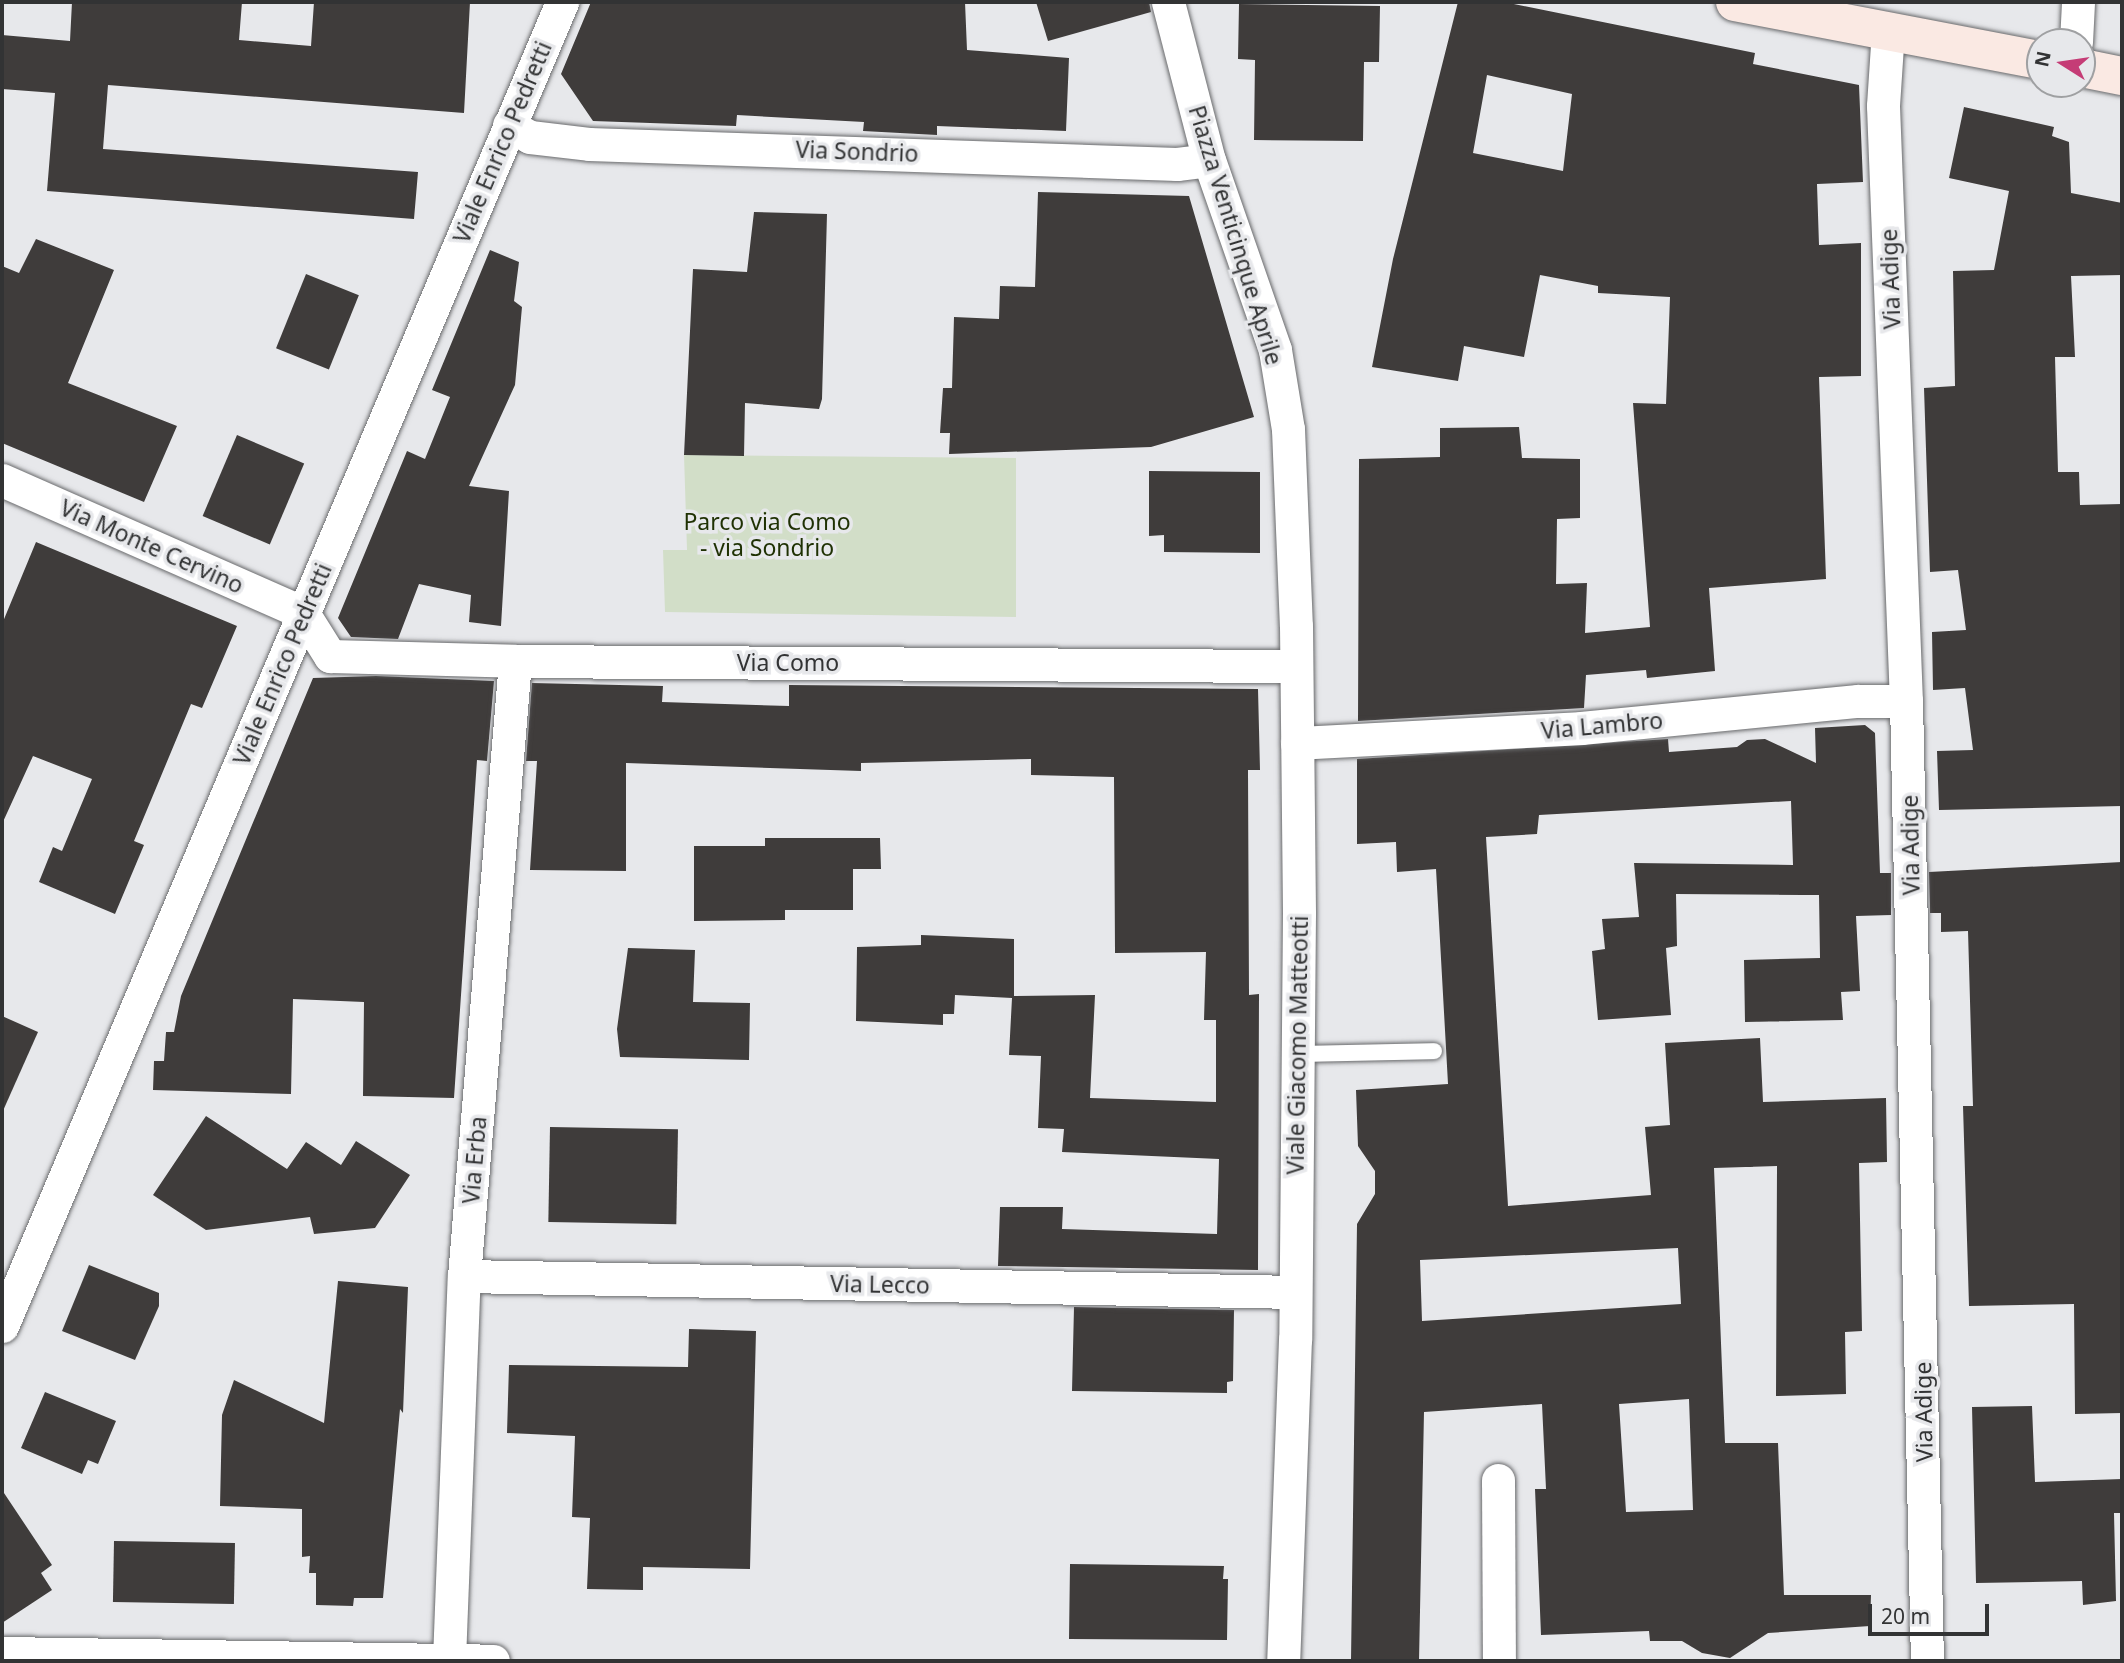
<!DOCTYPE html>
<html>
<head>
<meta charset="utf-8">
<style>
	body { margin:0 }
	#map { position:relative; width:2124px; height:1663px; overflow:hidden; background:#e7e8eb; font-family:"Noto Sans",sans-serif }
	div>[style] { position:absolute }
	.green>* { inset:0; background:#d2dec8 }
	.building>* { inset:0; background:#3f3c3b; transform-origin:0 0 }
	.roads { filter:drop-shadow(0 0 2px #696a6c) drop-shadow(0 0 2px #696a6c) }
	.lane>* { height:16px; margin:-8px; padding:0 8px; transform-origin:8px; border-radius:8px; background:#fff }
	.street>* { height:33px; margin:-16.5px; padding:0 16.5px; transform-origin:16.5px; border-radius:16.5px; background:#fff }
	.secondary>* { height:38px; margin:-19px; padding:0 19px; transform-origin:19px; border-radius:19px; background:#fae9e3 }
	span { translate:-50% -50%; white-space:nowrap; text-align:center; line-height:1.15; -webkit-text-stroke:7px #e7e8eb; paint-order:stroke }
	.street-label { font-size:23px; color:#323334 }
	.park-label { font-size:23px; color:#1f3103 }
	.frame { position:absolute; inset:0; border:4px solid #323334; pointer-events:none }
	.north { position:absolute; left:2026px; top:28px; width:70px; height:70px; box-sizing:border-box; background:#e7e8eb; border:2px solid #9fa0a2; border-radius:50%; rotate:282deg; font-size:19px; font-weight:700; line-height:28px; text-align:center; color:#323334 }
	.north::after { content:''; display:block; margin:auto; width:24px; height:32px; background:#c53c76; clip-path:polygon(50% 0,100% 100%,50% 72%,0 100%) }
	.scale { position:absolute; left:1868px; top:1604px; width:121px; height:32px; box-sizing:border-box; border:4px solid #323334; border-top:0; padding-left:9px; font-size:21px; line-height:24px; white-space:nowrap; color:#323334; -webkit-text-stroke:5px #e7e8eb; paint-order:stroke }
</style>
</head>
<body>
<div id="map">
	<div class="green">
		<div style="clip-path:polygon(684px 455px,1016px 458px,1016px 617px,665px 612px,663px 550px,687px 550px)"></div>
	</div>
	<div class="building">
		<div style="clip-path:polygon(72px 2px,242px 2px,239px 40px,311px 46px,314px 2px,470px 2px,464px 113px,108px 85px,103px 149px,418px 172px,414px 219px,47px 191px,55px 93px,2px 89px,2px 35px,70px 41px)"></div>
		<div style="clip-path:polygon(591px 2px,965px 2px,967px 50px,1069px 58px,1066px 131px,937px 126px,937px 135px,863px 131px,864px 122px,737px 115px,736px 126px,593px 121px,561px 74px)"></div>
		<div style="clip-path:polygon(1036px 2px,1149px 2px,1151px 12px,1048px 41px)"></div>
		<div style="clip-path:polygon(evenodd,1458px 2px,1504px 2px,1755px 53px,1753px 64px,1859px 85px,1863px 182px,1817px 184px,1819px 245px,1861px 243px,1861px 376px,1819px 377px,1826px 579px,1709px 588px,1715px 671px,1647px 678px,1646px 670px,1586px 675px,1584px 708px,1358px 721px,1359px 459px,1440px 457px,1440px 428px,1519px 427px,1522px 458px,1580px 459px,1580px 518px,1557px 519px,1556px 584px,1587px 583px,1585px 633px,1650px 627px,1633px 403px,1666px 404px,1670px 297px,1598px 293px,1598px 286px,1540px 275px,1524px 357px,1464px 346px,1458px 381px,1372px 367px,1393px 259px,1458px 2px,1487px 75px,1572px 94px,1563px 171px,1473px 153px,1487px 75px)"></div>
		<div style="clip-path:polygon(1239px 4px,1380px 6px,1379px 62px,1364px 62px,1363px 141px,1254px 140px,1255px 60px,1238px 59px)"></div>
		<div style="clip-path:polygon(1964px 107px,2054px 127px,2052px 136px,2069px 142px,2071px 193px,2122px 203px,2122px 275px,2071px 276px,2075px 357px,2055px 357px,2058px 472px,2079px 472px,2080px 505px,2122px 504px,2122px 806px,1939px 810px,1937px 751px,1973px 750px,1965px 688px,1933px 690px,1932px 632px,1966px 630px,1958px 570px,1930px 572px,1924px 388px,1955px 386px,1953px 271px,1994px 270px,2009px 191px,1949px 178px)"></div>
		<div style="clip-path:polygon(1038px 192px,1189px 196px,1254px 417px,1151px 447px,949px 454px,950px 433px,940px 433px,943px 388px,952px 388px,954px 317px,999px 319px,1000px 286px,1035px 287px)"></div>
		<div style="clip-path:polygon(754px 212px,827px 214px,822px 399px,819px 409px,745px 403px,744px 456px,684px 455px,693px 269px,747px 272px)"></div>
		<div style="clip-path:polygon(36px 239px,114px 270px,68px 383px,177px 426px,144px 502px,2px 443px,2px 266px,19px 273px)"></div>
		<div style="clip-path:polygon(490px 250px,519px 262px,514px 301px,522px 307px,515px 385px,469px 486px,509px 491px,501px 626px,469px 622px,471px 595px,419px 584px,398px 639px,351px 637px,338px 618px,407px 451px,425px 459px,450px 397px,432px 390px)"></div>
		<div style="left:306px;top:274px;width:57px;height:80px;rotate:22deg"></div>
		<div style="left:237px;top:435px;width:73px;height:88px;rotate:23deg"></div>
		<div style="clip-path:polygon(1149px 471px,1260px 472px,1260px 553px,1164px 552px,1164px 535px,1149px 536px)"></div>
		<div style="clip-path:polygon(36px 542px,237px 626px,202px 708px,191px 704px,134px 841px,144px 845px,115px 914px,39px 882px,53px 847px,62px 851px,92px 779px,33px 756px,2px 824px,2px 624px)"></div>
		<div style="clip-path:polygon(376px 676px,494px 681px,487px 761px,477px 760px,454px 1098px,363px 1096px,364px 1002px,293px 999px,291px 1094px,153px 1090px,154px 1061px,164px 1061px,166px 1032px,174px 1032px,181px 996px,313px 678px)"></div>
		<div style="clip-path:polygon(532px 683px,663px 686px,662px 702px,789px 706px,789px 685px,1258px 689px,1260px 770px,1248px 770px,1249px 995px,1259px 994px,1258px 1270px,998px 1266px,1000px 1207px,1063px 1207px,1062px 1229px,1217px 1234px,1219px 1159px,1062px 1152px,1064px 1129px,1038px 1128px,1041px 1056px,1009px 1055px,1012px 998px,955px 995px,954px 1014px,943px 1014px,943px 1025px,856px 1021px,857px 947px,921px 945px,921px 935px,1014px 939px,1014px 996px,1095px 995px,1090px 1098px,1216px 1102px,1216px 1020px,1204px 1020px,1206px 952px,1115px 953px,1114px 777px,1031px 775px,1031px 759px,861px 763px,861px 771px,626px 763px,626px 871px,530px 870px,537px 761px,526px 761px)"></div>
		<div style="clip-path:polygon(evenodd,1865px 725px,1875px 733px,1880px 873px,1891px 873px,1891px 915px,1856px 916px,1860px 991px,1841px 992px,1843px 1020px,1745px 1022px,1744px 960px,1820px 958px,1819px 895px,1676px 894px,1677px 946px,1666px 948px,1671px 1015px,1598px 1020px,1592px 951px,1605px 949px,1602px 919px,1639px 917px,1634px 863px,1793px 865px,1791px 801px,1539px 815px,1537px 834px,1486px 837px,1508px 1206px,1651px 1195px,1645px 1127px,1670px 1125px,1665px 1043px,1760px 1038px,1763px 1102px,1886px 1098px,1887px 1162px,1859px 1163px,1862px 1331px,1845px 1332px,1846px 1394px,1776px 1396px,1777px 1166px,1714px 1168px,1725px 1443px,1778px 1443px,1784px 1595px,1871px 1595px,1870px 1626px,1768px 1633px,1730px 1658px,1702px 1653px,1682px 1641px,1650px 1641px,1649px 1631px,1541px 1635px,1535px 1489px,1546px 1489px,1542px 1404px,1424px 1412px,1419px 1661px,1351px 1661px,1357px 1224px,1375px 1194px,1375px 1171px,1358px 1146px,1356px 1090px,1448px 1084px,1436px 869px,1397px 872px,1396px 842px,1357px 844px,1357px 759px,1668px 739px,1669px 752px,1737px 747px,1747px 740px,1765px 739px,1816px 763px,1815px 728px,1865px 725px,1678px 1248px,1681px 1304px,1422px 1321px,1420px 1260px,1678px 1248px,1865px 725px,1689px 1399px,1693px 1510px,1626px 1512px,1619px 1404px,1689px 1399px)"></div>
		<div style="clip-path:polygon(765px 838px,880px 838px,881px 869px,853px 869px,853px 910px,785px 910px,785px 920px,694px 921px,694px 846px,765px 846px)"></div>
		<div style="clip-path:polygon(2122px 862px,2122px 1413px,2075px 1414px,2074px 1304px,1969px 1306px,1963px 1106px,1973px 1106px,1968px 931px,1941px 932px,1941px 913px,1930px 913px,1929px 872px)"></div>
		<div style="clip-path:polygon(628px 948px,695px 950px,693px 1002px,750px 1003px,749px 1060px,620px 1057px,617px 1029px)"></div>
		<div style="clip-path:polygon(2px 1016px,38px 1032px,2px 1113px)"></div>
		<div style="clip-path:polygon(206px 1116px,287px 1169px,306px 1142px,341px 1165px,356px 1141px,410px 1175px,375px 1228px,314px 1234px,310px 1217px,206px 1230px,153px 1195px)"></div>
		<div style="left:550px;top:1127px;width:128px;height:95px;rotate:1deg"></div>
		<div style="clip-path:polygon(89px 1265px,159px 1293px,159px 1306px,135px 1360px,62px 1331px)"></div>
		<div style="clip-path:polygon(338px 1281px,408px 1287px,403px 1413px,400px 1409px,383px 1598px,354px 1598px,353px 1606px,316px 1605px,316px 1573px,309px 1573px,310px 1556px,302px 1557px,302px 1509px,220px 1506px,222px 1415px,234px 1380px,324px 1423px)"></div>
		<div style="clip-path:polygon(1074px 1307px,1234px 1310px,1233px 1381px,1227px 1382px,1227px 1393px,1072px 1391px)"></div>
		<div style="clip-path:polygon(689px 1329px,756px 1331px,750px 1569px,643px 1567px,643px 1590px,587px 1589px,590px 1518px,572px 1517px,575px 1436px,507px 1433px,509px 1365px,688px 1367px)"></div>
		<div style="clip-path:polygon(45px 1392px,116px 1421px,98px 1464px,88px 1460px,82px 1474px,21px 1448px)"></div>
		<div style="clip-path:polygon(2032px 1406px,2035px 1482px,2122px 1479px,2122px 1513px,2114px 1513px,2116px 1601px,2083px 1605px,2082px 1581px,1976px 1583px,1972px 1407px)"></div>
		<div style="clip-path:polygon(2px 1490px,52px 1565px,41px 1573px,52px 1590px,2px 1623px)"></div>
		<div style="left:114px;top:1541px;width:121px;height:61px;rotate:1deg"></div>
		<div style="clip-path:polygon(1070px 1564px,1224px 1566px,1223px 1579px,1228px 1579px,1227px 1640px,1069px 1639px)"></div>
	</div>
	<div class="roads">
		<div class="lane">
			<div style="left:1296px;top:1054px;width:138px;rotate:-1.2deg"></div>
		</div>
		<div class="street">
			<div style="left:1168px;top:2px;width:163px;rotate:75.5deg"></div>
			<div style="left:1209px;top:160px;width:201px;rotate:70.8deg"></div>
			<div style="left:1275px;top:350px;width:80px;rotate:80.7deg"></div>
			<div style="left:1288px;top:429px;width:197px;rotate:87.7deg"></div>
			<div style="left:1296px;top:626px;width:287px;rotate:89.4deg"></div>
			<div style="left:1299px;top:913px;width:426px;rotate:90.5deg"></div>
			<div style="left:1295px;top:1339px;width:322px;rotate:92.1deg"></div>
			<div style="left:1888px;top:30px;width:76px;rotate:93.8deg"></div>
			<div style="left:1883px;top:106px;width:595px;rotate:87.79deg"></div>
			<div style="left:1906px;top:701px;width:960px;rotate:88.75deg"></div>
			<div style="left:2076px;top:42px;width:40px;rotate:-87.1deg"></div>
			<div style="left:509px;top:125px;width:24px;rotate:30deg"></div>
			<div style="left:530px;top:137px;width:59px;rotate:6.8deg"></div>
			<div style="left:589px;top:144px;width:588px;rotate:1.95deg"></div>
			<div style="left:1177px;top:164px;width:32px;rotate:-7deg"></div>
			<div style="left:2px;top:480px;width:329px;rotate:23.8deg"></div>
			<div style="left:303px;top:613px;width:51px;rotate:57.9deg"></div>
			<div style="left:330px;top:656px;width:185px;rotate:1.5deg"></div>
			<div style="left:515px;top:661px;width:780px;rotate:0.37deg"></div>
			<div style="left:1297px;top:743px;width:284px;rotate:-3deg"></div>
			<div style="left:1581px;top:728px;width:278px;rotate:-5.6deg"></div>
			<div style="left:1858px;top:701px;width:48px"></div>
			<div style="left:464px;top:1276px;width:831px;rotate:1.1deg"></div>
			<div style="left:2px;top:1326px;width:1438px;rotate:-67.07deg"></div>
			<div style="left:1498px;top:1480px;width:181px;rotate:89.7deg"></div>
			<div style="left:2px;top:1653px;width:491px;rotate:0.9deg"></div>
			<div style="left:449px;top:1660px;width:384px;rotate:-87.8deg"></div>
			<div style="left:464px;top:1276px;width:617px;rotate:-85.26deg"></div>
		</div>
		<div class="secondary">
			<div style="left:1735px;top:2px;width:310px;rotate:10.8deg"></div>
			<div style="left:2082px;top:68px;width:41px;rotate:11.3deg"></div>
		</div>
	</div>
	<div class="street-label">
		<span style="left:502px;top:142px;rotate:-67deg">Viale Enrico Pedretti</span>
		<span style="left:857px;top:151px;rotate:2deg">Via Sondrio</span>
		<span style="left:1236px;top:235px;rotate:73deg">Piazza Venticinque Aprile</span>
		<span style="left:1890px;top:279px;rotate:-92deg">Via Adige</span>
		<span style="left:152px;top:546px;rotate:24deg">Via Monte Cervino</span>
		<span style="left:788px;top:662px">Via Como</span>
		<span style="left:282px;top:664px;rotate:-67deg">Viale Enrico Pedretti</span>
		<span style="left:1602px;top:725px;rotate:-5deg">Via Lambro</span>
		<span style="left:1910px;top:845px;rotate:-91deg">Via Adige</span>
		<span style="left:1297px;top:1045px;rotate:-89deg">Viale Giacomo Matteotti</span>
		<span style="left:474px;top:1160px;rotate:-85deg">Via Erba</span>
		<span style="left:880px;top:1284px;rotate:1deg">Via Lecco</span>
		<span style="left:1923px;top:1412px;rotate:-91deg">Via Adige</span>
	</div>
	<div class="park-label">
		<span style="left:767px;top:534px">Parco via Como<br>- via Sondrio</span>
	</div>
	<div class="frame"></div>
	<div class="north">N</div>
	<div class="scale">20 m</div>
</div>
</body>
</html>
